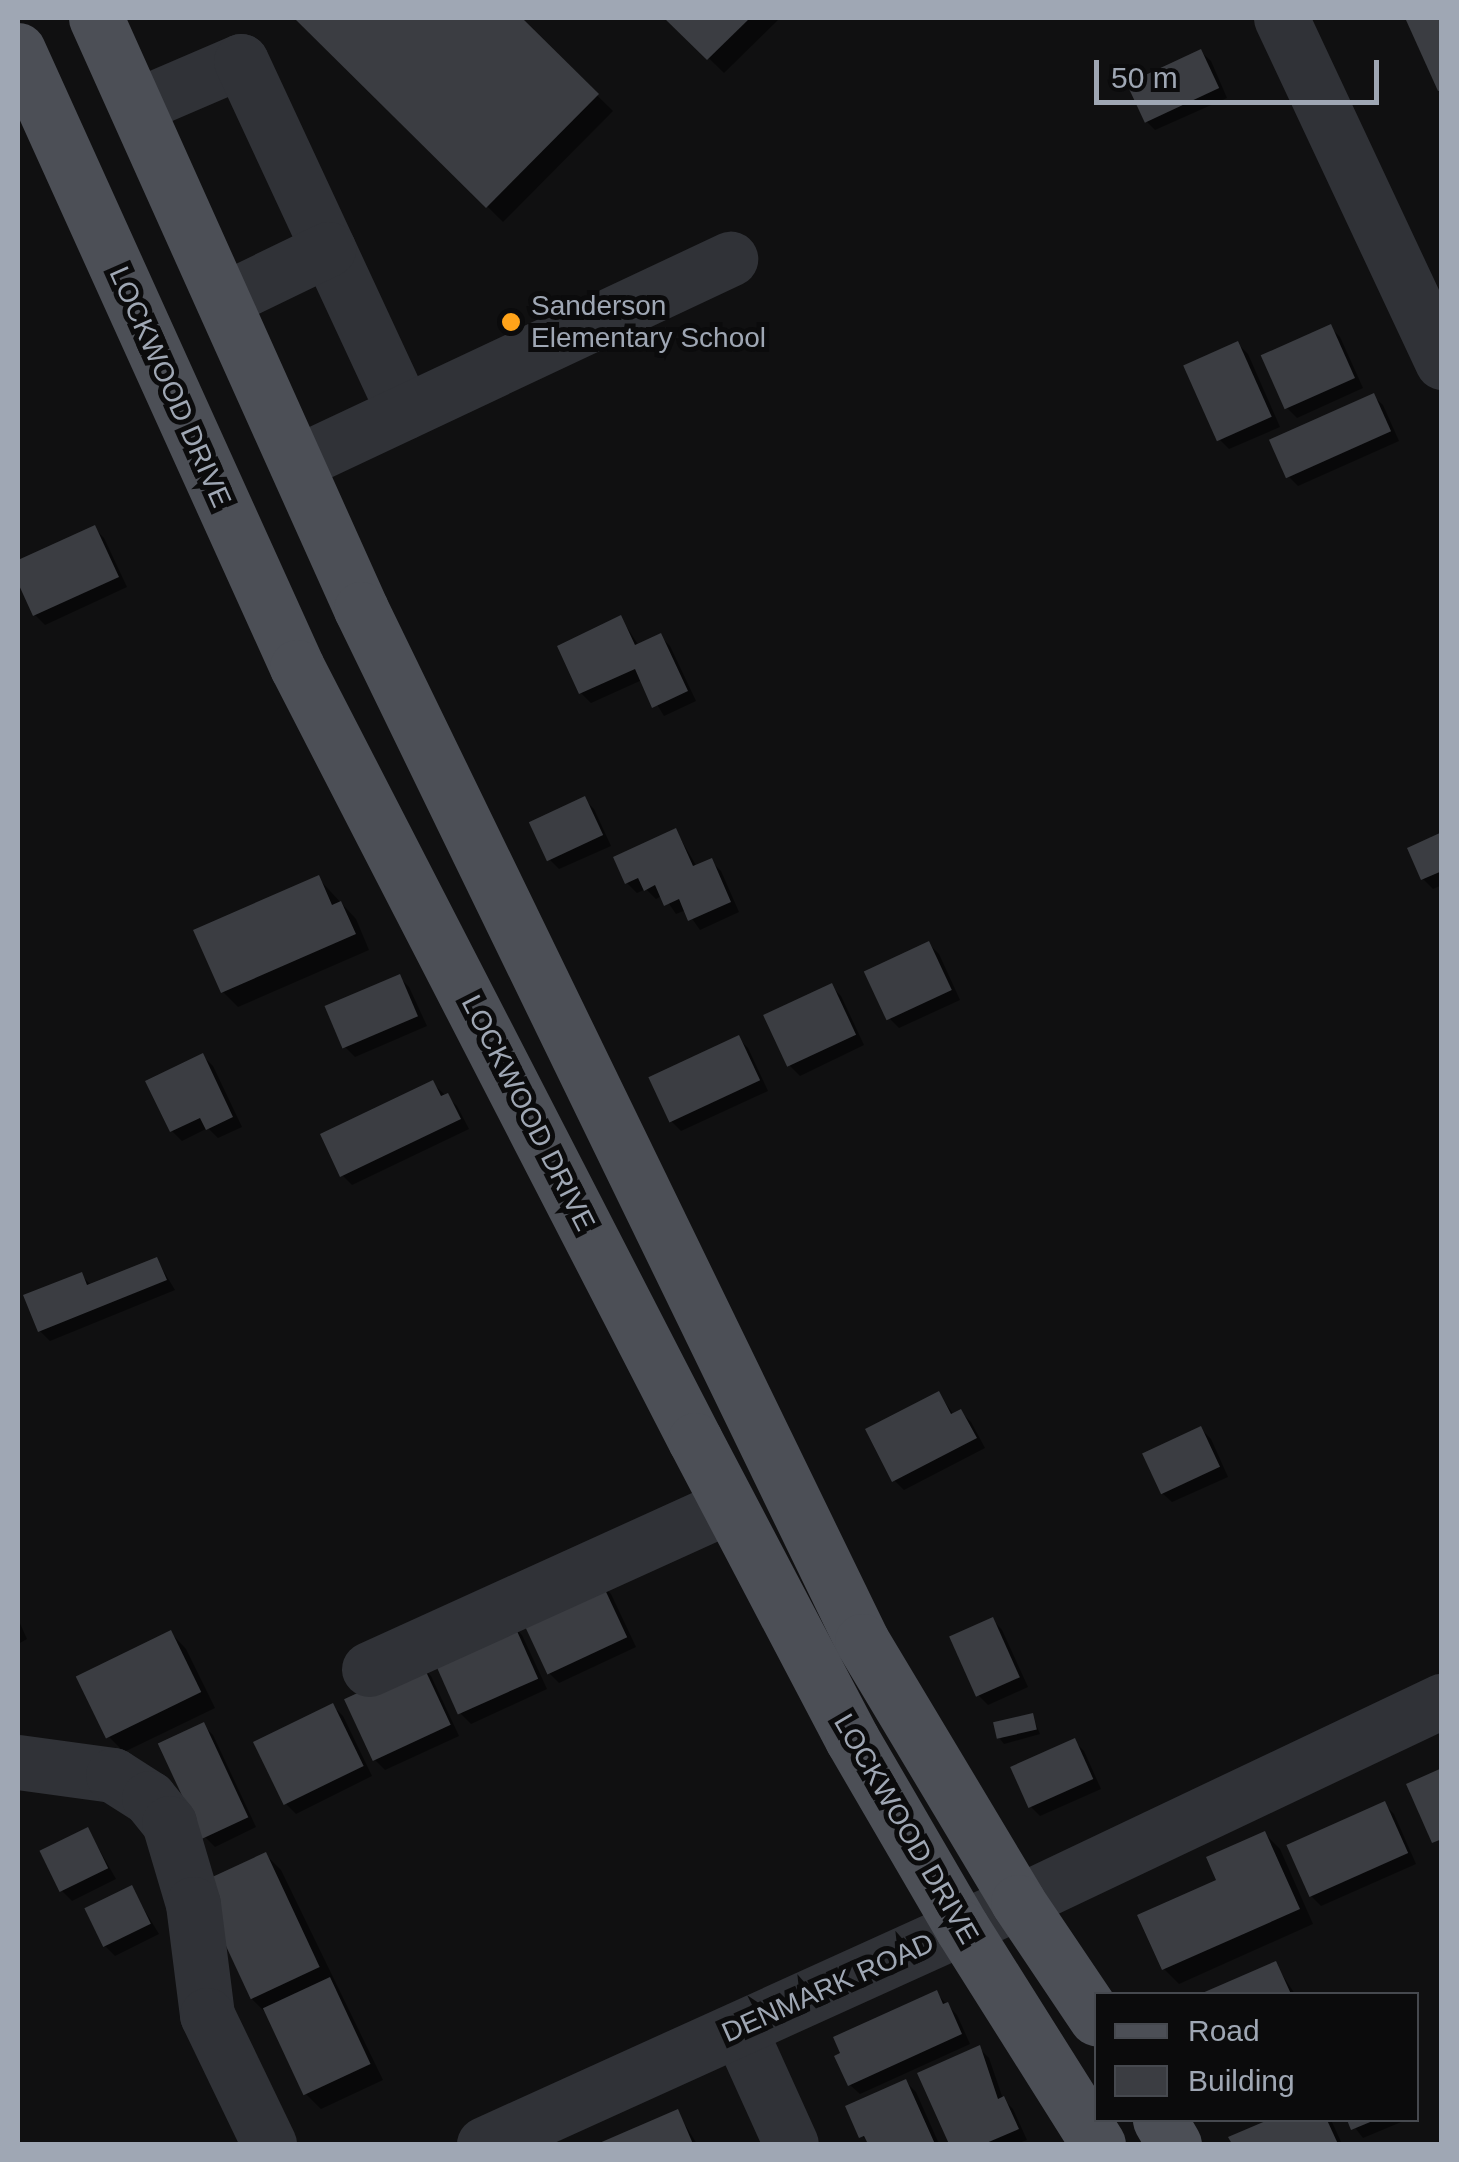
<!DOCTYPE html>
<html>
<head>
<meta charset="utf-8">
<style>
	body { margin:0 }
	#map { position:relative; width:1459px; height:2162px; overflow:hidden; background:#101011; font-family:Arial,sans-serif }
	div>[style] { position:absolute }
	.shadow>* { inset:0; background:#0007 }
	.building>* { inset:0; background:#3b3d42; transform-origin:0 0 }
	.minor>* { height:55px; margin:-27.5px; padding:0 27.5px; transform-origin:27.5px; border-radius:27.5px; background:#303237 }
	.major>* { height:55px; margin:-27.5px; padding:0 27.5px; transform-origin:27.5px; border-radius:27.5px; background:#4c4f56 }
	.dots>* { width:28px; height:28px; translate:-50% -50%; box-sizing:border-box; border:5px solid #0b0b0c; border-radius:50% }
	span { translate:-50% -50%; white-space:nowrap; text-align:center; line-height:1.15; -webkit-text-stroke:10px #0b0b0c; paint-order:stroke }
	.poi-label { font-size:28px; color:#9fa7b4 }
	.left { translate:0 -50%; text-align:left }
	.street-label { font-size:28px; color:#9fa7b4 }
	.frame { position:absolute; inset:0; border:20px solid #9fa7b4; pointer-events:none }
	.legend { position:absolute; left:1094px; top:1992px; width:325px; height:130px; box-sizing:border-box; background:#0b0b0c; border:2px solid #46494f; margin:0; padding:12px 18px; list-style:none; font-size:30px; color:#9fa7b4 }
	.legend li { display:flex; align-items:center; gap:20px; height:50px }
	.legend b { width:50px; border:2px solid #46494f }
	.scale { position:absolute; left:1094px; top:60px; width:285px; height:45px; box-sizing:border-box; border:5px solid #9fa7b4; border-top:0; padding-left:12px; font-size:30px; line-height:35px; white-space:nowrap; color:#9fa7b4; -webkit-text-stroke:8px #0b0b0c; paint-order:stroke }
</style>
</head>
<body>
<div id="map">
	<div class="shadow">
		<div style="clip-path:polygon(297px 18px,518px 18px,613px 111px,503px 222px)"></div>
		<div style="clip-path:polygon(668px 18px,780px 18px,724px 73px)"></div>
		<div style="clip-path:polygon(1201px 52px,1211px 61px,1227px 98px,1155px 130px,1145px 120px)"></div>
		<div style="clip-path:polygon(1330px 327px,1340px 337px,1363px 388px,1297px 418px,1287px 408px)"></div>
		<div style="clip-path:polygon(1238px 344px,1248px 354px,1280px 427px,1229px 449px,1219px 439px)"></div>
		<div style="clip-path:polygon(1373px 396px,1383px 405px,1399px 441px,1298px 486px,1288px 476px)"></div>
		<div style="clip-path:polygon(94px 528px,104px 538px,127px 587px,45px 625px,35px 615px,18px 577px,18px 563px)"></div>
		<div style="clip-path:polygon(621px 618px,639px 646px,660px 636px,670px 646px,696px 701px,664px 716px,642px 680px,591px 703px,581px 693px)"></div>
		<div style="clip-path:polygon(584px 799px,594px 809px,611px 846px,559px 869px,549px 859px)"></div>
		<div style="clip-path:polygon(676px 831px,697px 867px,711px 861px,721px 871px,739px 912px,700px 930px,686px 910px,676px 914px,663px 895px,656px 899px,646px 889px,637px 893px,627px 883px)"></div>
		<div style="clip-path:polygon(1442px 835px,1442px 885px,1433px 889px,1423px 879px)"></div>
		<div style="clip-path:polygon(318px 878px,356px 919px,369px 950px,238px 1007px,223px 992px)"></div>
		<div style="clip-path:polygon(929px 944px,939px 954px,960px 1000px,899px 1028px,889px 1018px)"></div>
		<div style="clip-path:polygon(399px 977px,409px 987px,427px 1026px,355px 1057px,345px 1047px)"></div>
		<div style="clip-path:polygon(831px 986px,841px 996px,864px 1045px,800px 1076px,790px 1066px)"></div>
		<div style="clip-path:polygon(738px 1038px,748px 1048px,768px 1091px,681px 1131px,671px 1121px)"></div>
		<div style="clip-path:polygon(203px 1056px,213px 1066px,242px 1127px,218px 1138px,208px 1128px,182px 1141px,172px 1131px)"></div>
		<div style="clip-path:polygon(432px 1083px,457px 1106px,469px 1129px,352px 1185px,342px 1175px)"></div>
		<div style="clip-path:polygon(157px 1260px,175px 1290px,50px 1341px,40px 1331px,81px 1275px,92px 1286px)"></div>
		<div style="clip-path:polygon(939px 1394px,954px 1415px,961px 1412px,971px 1422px,985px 1448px,904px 1490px,894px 1480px)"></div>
		<div style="clip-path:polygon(1201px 1429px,1211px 1439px,1228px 1477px,1172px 1502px,1162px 1493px)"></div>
		<div style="clip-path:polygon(601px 1584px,611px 1594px,636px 1647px,559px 1683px,549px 1673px)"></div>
		<div style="clip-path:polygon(18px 1619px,27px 1639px,18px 1644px)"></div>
		<div style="clip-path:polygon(993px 1620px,1002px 1630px,1028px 1687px,988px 1705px,978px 1695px)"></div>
		<div style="clip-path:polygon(512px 1625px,522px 1635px,547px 1689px,471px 1724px,461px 1714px)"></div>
		<div style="clip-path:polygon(171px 1633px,186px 1649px,215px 1708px,124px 1752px,109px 1737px)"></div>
		<div style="clip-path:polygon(421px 1666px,431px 1676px,459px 1736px,385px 1770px,375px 1760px)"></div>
		<div style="clip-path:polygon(333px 1706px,343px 1716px,372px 1776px,296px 1814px,286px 1804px)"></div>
		<div style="clip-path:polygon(1032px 1715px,1040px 1734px,1004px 1744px,1000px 1739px)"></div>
		<div style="clip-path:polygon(203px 1725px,213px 1735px,256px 1827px,215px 1847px,205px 1837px)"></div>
		<div style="clip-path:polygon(1074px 1741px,1084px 1751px,1101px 1789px,1040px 1816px,1030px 1806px)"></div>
		<div style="clip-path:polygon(1384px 1804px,1394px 1814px,1416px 1864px,1321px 1906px,1311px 1896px,1290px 1847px)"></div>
		<div style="clip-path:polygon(88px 1830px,116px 1879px,72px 1901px,62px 1891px)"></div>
		<div style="clip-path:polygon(1265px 1834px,1280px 1849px,1313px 1924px,1179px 1984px,1164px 1969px,1219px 1881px)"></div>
		<div style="clip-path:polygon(266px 1855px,281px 1870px,383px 2080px,321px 2109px,306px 2094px,267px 2014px,251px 1998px)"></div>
		<div style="clip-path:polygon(131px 1888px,159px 1934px,115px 1956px,105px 1946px)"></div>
		<div style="clip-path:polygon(1275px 1964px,1295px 1994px,1206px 1994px)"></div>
		<div style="clip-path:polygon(936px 1993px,957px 2015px,970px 2044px,860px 2094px,850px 2085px)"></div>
		<div style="clip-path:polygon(979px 2048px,989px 2058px,1003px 2099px,1013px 2109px,1027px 2140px,1016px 2144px,951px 2144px,920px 2074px)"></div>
		<div style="clip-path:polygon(906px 2082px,916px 2092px,939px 2144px,870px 2144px,862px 2136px)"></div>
		<div style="clip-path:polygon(677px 2112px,697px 2144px,603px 2144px)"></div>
		<div style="clip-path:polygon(1274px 2120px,1331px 2120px,1342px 2144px,1234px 2144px,1232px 2138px)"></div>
		<div style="clip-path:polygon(1349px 2120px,1406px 2120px,1363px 2138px)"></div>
	</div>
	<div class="building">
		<div style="clip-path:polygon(294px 18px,522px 18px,599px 94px,486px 208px)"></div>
		<div style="clip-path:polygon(664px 18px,750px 18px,707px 60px)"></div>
		<div style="clip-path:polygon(1412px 18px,1442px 18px,1442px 90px,1438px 91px,1406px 20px)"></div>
		<div style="left:1201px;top:49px;width:43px;height:82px;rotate:65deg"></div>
		<div style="left:1331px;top:324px;width:59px;height:77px;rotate:66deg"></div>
		<div style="left:1238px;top:341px;width:83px;height:60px;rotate:66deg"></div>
		<div style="left:1374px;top:393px;width:42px;height:115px;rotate:66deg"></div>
		<div style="clip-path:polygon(95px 525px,119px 577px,33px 616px,18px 583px,18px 560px)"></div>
		<div style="clip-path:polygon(621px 615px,635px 645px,661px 633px,688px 691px,652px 708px,635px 669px,579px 694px,557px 646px)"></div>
		<div style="left:585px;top:796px;width:43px;height:62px;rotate:65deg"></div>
		<div style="clip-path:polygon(676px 828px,693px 866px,712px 858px,731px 902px,688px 921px,679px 899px,664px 906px,655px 885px,644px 891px,638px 878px,625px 884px,613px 857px)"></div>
		<div style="clip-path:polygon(1442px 832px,1442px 871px,1421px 880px,1407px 848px)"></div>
		<div style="clip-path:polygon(319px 875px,332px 905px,341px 901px,356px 934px,221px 993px,193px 930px)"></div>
		<div style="left:929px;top:941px;width:54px;height:72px;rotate:65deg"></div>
		<div style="left:400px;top:974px;width:46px;height:82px;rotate:67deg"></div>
		<div style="left:832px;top:983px;width:57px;height:76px;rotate:65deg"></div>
		<div style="left:739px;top:1035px;width:50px;height:100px;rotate:65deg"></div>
		<div style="clip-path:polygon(203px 1053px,233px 1117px,206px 1130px,200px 1118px,170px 1132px,145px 1081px)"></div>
		<div style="clip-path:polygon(433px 1080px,441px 1096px,448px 1093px,461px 1119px,340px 1177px,320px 1134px)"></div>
		<div style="clip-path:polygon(157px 1257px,167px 1280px,38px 1332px,23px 1295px,82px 1272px,87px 1285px)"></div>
		<div style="clip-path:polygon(939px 1391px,951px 1414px,961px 1409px,977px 1438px,892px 1482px,865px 1429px)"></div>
		<div style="left:1201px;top:1426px;width:45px;height:65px;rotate:65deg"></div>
		<div style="left:601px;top:1581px;width:62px;height:88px;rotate:65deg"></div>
		<div style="left:993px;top:1617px;width:66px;height:48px;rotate:66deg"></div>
		<div style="left:513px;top:1622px;width:62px;height:88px;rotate:66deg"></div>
		<div style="left:171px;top:1630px;width:69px;height:106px;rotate:64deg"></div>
		<div style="left:422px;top:1663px;width:68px;height:86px;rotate:65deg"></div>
		<div style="left:333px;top:1703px;width:70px;height:89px;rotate:64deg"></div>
		<div style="left:1033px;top:1713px;width:17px;height:41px;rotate:77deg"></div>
		<div style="left:204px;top:1722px;width:105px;height:51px;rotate:65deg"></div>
		<div style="left:1075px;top:1738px;width:45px;height:71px;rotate:66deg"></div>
		<div style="clip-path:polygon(1442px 1768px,1442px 1839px,1432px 1843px,1406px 1784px)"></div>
		<div style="left:1385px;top:1801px;width:57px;height:108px;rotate:66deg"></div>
		<div style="left:88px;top:1827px;width:46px;height:54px;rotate:64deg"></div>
		<div style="clip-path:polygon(1265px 1831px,1300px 1909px,1162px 1970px,1137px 1915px,1216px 1880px,1206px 1857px)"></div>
		<div style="left:266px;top:1852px;width:127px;height:76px;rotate:65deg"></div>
		<div style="left:132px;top:1885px;width:43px;height:53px;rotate:64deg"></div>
		<div style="clip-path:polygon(1276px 1961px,1291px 1994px,1200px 1994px)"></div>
		<div style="left:330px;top:1977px;width:96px;height:74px;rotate:65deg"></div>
		<div style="clip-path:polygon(937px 1990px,943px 2004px,948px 2002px,962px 2034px,848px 2086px,834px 2056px,840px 2053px,833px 2037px)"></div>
		<div style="clip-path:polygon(980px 2045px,998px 2099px,1004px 2096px,1019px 2129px,984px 2144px,949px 2144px,917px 2073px)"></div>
		<div style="clip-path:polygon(906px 2079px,935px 2144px,868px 2144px,864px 2136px,859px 2138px,845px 2106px)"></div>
		<div style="clip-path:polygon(678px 2109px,693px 2144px,597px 2144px)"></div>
		<div style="clip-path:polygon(1268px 2120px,1327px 2120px,1338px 2144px,1232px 2144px,1228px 2137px)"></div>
		<div style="clip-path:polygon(1347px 2120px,1375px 2120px,1351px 2130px)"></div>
	</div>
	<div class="minor">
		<div style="left:1281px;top:18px;width:380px;rotate:64.9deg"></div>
		<div style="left:136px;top:106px;width:114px;rotate:-23.2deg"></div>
		<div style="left:241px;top:61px;width:387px;rotate:65.1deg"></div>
		<div style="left:223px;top:300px;width:117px;rotate:-25.9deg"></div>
		<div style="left:296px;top:463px;width:480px;rotate:-25.2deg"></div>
		<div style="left:369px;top:1669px;width:395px;rotate:-24.4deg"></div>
		<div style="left:18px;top:1762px;width:96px;rotate:7.8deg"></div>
		<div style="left:113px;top:1775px;width:43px;rotate:32.6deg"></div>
		<div style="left:149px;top:1798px;width:32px;rotate:51deg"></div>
		<div style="left:169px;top:1823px;width:84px;rotate:73.5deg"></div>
		<div style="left:193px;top:1904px;width:112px;rotate:82.8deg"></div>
		<div style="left:207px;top:2015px;width:143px;rotate:64.3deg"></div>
		<div style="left:739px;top:2029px;width:126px;rotate:65.7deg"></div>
		<div style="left:484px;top:2144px;width:586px;rotate:-24.38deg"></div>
		<div style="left:1018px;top:1902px;width:469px;rotate:-25.4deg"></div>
	</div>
	<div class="major">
		<div style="left:96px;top:18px;width:648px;rotate:65.85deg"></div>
		<div style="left:361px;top:609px;width:1147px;rotate:64.11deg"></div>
		<div style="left:862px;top:1641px;width:304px;rotate:59.1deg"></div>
		<div style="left:1018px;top:1902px;width:140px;rotate:56.1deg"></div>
		<div style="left:18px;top:50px;width:677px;rotate:65.67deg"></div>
		<div style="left:297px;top:667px;width:869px;rotate:62.76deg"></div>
		<div style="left:695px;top:1440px;width:338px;rotate:62.3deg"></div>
		<div style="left:852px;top:1739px;width:219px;rotate:59.8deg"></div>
		<div style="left:962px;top:1928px;width:255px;rotate:57.8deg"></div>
		<div style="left:1160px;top:2120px;width:28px;rotate:60deg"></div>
	</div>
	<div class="dots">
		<div style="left:511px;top:322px;background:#ffa31a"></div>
	</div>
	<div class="poi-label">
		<span class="left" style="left:531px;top:322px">Sanderson<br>Elementary School</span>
	</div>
	<div class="street-label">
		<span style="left:170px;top:387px;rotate:66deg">LOCKWOOD DRIVE</span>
		<span style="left:528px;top:1113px;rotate:63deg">LOCKWOOD DRIVE</span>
		<span style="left:906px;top:1829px;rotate:60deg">LOCKWOOD DRIVE</span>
		<span style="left:828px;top:1988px;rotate:-24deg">DENMARK ROAD</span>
	</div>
	<div class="frame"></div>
	<ul class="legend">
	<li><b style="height:12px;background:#4c4f56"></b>Road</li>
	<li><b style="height:28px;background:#3b3d42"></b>Building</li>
	</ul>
	<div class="scale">50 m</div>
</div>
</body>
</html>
